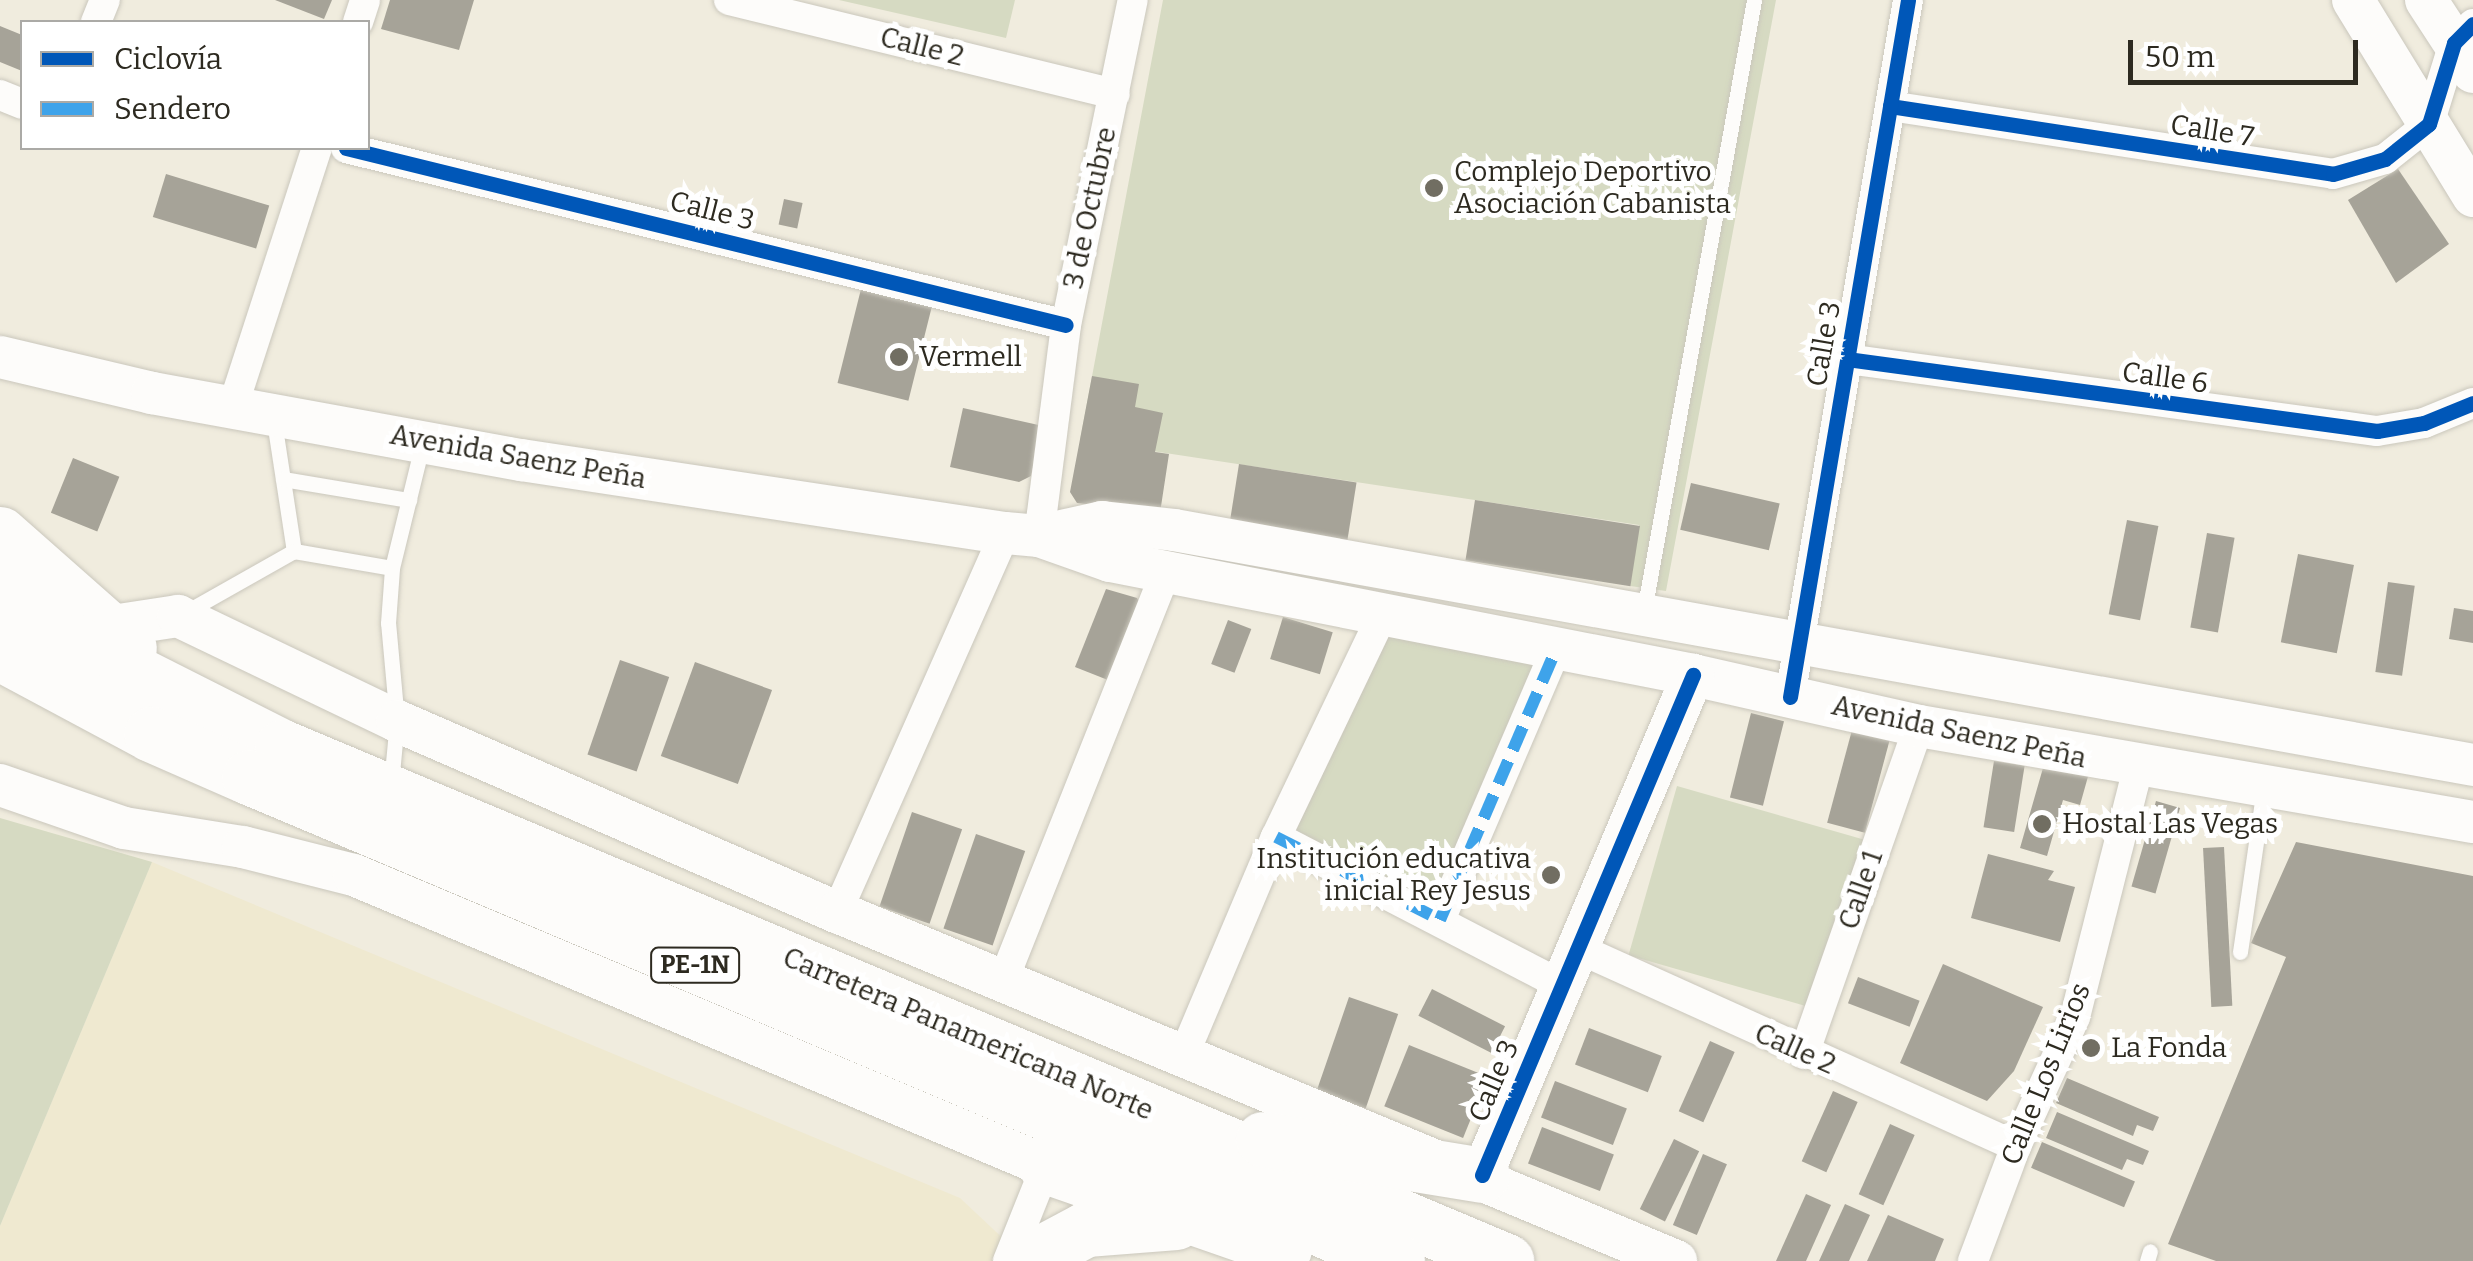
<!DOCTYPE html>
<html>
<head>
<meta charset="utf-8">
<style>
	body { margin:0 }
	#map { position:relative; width:2473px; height:1261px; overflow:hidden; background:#f0ecde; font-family:Bitter,serif }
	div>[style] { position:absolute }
	.built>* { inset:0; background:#efe9d0 }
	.green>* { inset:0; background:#d6dac2; transform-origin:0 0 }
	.building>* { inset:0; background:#a6a398; transform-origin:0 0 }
	.roads { filter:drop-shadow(0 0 2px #cac7bc) drop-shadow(0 0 2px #cac7bc) }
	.lane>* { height:15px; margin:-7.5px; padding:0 7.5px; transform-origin:7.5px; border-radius:7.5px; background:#fdfcfa }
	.street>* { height:30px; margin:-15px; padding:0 15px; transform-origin:15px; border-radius:15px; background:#fdfcfa }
	.secondary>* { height:42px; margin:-21px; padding:0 21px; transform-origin:21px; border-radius:21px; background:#fdfcfa }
	.highway>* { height:55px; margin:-27.5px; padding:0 27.5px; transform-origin:27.5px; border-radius:27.5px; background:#fdfcfa }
	.quiet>* { height:12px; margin-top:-6px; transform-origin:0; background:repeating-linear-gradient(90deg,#3ea3ea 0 25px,transparent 0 37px) }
	.cycleway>* { height:15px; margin:-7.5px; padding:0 7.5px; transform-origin:7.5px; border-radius:7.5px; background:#0057b8 }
	.dots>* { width:28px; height:28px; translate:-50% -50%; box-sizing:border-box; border:5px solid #fff; border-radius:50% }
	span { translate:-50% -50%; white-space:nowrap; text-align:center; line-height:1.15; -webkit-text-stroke:10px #fff; paint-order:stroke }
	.shield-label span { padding:2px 8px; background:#fff; border:2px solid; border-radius:8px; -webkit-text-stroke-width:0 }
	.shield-label { font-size:25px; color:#2d2a20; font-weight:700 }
	.street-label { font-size:28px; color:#2d2a20 }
	.poi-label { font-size:28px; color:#2d2a20 }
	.left { translate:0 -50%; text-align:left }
	.right { translate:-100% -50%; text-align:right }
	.legend { position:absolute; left:20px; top:20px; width:350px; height:130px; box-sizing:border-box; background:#fff; border:2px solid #abaaa6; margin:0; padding:12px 18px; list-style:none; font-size:30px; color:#2d2a20 }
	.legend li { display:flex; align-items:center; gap:20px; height:50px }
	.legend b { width:50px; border:2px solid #abaaa6 }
	.scale { position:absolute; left:2128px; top:40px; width:230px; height:45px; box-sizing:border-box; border:5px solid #2d2a20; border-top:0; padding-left:12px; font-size:30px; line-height:35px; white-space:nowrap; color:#2d2a20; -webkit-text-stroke:8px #fff; paint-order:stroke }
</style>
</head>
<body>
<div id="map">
	<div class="built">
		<div style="clip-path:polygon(152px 862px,960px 1198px,1027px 1261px,0 1261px,0 1226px)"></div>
	</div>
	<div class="green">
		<div style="clip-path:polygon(839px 0,1015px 0,1006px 38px)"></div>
		<div style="clip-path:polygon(1163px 0,1776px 0,1666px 591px,1630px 586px,1639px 525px,1080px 440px)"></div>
		<div style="clip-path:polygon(1386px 600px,1562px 636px,1439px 933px,1278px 854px)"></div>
		<div style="left:1677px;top:786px;width:195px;height:176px;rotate:16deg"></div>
		<div style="clip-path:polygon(0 818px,152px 862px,0 1226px)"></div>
	</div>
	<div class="building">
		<div style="clip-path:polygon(275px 0,332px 0,324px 19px)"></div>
		<div style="clip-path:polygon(390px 0,474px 0,459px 50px,381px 29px)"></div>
		<div style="clip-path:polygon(0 26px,22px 35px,22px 71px,0 62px)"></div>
		<div style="clip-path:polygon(2398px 169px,2449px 244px,2396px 283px,2348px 200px)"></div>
		<div style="left:166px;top:174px;width:108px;height:45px;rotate:17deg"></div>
		<div style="left:784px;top:199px;width:19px;height:26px;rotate:12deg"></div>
		<div style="left:861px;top:289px;width:73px;height:97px;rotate:14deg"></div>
		<div style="clip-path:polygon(1092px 376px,1139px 384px,1135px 407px,1163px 413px,1155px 452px,1169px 454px,1160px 513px,1077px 503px,1070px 492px)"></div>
		<div style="clip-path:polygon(963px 408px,1043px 426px,1031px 476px,1019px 482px,950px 467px)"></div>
		<div style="left:73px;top:458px;width:50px;height:59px;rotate:22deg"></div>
		<div style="left:1239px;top:464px;width:119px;height:62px;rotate:9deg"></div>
		<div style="left:1691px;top:483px;width:91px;height:48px;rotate:13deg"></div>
		<div style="left:1475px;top:500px;width:167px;height:61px;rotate:9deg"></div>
		<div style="left:2127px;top:520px;width:32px;height:96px;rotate:11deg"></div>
		<div style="left:2207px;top:533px;width:28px;height:96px;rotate:10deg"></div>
		<div style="left:2298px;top:554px;width:57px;height:90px;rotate:11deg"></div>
		<div style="left:2388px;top:582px;width:27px;height:91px;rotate:8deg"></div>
		<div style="clip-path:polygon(1106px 589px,1137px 598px,1145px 612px,1118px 684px,1075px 667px)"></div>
		<div style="clip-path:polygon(2454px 608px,2473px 611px,2473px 643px,2449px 639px)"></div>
		<div style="left:1283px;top:617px;width:52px;height:44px;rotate:17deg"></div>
		<div style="left:1228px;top:620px;width:25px;height:47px;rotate:21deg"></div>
		<div style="left:620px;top:660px;width:52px;height:100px;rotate:19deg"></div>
		<div style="left:695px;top:662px;width:82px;height:100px;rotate:20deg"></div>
		<div style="left:1751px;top:713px;width:34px;height:87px;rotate:14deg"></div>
		<div style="left:1852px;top:730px;width:39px;height:96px;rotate:15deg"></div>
		<div style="left:1994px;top:761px;width:31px;height:67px;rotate:9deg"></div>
		<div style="clip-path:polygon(2045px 761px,2089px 773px,2080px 805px,2063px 800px,2047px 856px,2020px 848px)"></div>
		<div style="left:2156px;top:801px;width:25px;height:89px;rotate:16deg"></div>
		<div style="left:912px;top:812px;width:53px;height:100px;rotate:19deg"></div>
		<div style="left:976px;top:834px;width:52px;height:100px;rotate:19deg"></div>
		<div style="clip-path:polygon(2296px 842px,2473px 876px,2473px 1261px,2216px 1261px,2168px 1244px,2286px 957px,2251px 943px)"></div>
		<div style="left:2224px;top:847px;width:159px;height:21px;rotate:87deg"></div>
		<div style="clip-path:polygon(1988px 854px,2054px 871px,2048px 880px,2075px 887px,2060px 942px,1971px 918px)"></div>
		<div style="clip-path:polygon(1943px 964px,2043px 1007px,2014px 1071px,1987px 1101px,1900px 1063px)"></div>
		<div style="left:1858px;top:977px;width:66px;height:28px;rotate:21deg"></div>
		<div style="left:1432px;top:989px;width:82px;height:30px;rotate:27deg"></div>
		<div style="left:1349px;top:997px;width:52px;height:100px;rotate:19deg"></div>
		<div style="left:1589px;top:1028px;width:78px;height:39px;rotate:21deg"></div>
		<div style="left:1710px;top:1041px;width:27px;height:77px;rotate:24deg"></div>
		<div style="left:1409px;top:1045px;width:85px;height:66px;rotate:22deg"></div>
		<div style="clip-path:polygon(2067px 1078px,2159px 1117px,2153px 1131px,2137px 1125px,2133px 1136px,2056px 1103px)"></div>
		<div style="left:1555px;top:1081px;width:77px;height:39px;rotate:21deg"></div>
		<div style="left:1833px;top:1091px;width:27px;height:77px;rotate:24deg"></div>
		<div style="clip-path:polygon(2057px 1112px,2149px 1151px,2143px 1165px,2127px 1159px,2122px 1170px,2046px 1138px)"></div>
		<div style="left:1890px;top:1124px;width:27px;height:77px;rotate:24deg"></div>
		<div style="left:1542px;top:1127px;width:77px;height:39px;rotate:21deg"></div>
		<div style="left:1674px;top:1139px;width:28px;height:78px;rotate:26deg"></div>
		<div style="left:2042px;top:1142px;width:101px;height:28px;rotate:23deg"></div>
		<div style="left:1703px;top:1154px;width:26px;height:77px;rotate:23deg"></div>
		<div style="clip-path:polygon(1806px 1194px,1831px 1205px,1806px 1261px,1776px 1261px)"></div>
		<div style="clip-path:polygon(1845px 1204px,1870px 1215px,1849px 1261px,1819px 1261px)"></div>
		<div style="clip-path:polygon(1888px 1215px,1944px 1239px,1935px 1261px,1867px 1261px)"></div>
	</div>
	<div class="roads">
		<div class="lane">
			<div style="left:274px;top:421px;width:132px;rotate:81.3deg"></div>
			<div style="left:283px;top:479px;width:128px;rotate:9.5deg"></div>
			<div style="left:1644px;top:611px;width:621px;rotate:-79.79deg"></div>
			<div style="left:186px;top:612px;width:124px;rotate:-29.5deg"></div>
			<div style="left:294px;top:551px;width:99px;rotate:9.8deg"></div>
			<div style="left:391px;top:784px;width:63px;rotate:-84.6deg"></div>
			<div style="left:397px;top:721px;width:98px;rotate:-95.2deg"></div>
			<div style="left:388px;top:623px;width:55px;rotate:-85.8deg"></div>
			<div style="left:392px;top:568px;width:126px;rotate:-76.2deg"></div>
			<div style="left:2240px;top:952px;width:166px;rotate:-81.7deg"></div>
			<div style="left:2147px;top:1261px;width:10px;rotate:-73deg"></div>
		</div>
		<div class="street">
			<div style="left:729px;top:0;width:397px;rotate:13.7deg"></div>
			<div style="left:96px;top:22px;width:24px;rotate:-68deg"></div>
			<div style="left:358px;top:22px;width:23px;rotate:-72deg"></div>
			<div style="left:0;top:95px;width:24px;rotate:22deg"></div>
			<div style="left:1890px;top:106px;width:448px;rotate:8.7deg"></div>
			<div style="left:2333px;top:174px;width:54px;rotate:-16.1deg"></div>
			<div style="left:2385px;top:159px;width:56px;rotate:-38.5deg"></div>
			<div style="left:2429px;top:124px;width:85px;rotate:-72.8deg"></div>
			<div style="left:2454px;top:43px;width:27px;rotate:-45deg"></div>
			<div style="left:346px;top:148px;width:741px;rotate:13.81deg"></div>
			<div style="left:1847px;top:359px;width:535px;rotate:7.74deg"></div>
			<div style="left:2377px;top:431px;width:48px;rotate:-9.7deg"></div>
			<div style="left:2424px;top:423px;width:53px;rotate:-22.2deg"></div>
			<div style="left:233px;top:406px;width:271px;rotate:-72deg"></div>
			<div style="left:1039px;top:536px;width:213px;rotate:-82.7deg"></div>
			<div style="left:1066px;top:325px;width:332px;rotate:-78.4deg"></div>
			<div style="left:1790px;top:697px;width:707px;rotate:-80.39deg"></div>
			<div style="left:1276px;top:837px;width:322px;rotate:27.4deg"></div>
			<div style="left:837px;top:912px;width:415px;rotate:-66.1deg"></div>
			<div style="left:1440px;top:920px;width:294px;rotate:-66.8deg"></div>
			<div style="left:1577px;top:948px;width:482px;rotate:24.3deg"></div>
			<div style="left:1005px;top:976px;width:434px;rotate:-68.3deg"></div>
			<div style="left:1185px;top:1052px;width:233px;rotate:-67.1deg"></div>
			<div style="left:1276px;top:837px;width:243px;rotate:-64.4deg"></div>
			<div style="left:1804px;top:1054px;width:348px;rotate:-70.7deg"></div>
			<div style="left:1008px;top:1261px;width:102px;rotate:-68.2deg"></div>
			<div style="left:1973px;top:1261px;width:123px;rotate:-69.5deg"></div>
			<div style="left:2016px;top:1146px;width:142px;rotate:-65.4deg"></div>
			<div style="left:2075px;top:1017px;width:257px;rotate:-75.8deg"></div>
		</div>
		<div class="secondary">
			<div style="left:2353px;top:0;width:230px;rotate:58.5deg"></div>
			<div style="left:2426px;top:0;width:86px;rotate:56.9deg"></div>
			<div style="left:0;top:357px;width:156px;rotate:13.3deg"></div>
			<div style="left:152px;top:393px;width:375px;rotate:10.3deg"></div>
			<div style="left:521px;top:460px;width:489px;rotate:8.6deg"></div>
			<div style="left:1005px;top:533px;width:34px;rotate:5deg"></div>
			<div style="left:1039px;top:536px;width:65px;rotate:-12.5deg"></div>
			<div style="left:1102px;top:522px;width:72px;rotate:6.3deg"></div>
			<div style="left:1174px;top:530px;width:1320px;rotate:10.25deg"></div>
			<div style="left:1039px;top:536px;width:75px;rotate:19.4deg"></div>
			<div style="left:1110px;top:561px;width:594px;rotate:11.06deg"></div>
			<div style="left:1693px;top:675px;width:232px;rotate:12.7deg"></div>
			<div style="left:1919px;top:726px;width:562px;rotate:9.83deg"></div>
			<div style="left:106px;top:627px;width:73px;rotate:-8.7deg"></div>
			<div style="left:178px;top:616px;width:243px;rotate:25.6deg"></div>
			<div style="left:397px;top:721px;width:480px;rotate:23.5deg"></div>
			<div style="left:837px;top:912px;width:909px;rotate:22.59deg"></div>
			<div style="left:0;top:785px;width:131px;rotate:19.1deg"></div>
			<div style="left:124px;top:828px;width:121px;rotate:9.1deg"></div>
			<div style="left:243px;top:847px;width:114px;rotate:14.2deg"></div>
			<div style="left:354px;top:875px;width:751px;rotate:22.81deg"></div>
			<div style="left:1482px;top:1175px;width:543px;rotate:-67.12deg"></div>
		</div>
		<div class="highway">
			<div style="left:0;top:534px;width:172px;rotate:41.5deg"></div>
			<div style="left:0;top:595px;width:88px;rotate:32.4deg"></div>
			<div style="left:74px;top:642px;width:233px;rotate:26.8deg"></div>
			<div style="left:282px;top:747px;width:1328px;rotate:22.78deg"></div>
			<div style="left:0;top:653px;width:171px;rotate:28.2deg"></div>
			<div style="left:151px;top:734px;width:107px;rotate:23.7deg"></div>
			<div style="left:249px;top:777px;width:1246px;rotate:22.86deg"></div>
			<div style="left:1263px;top:1139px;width:222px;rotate:9.3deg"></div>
			<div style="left:1046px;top:1166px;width:252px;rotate:19.2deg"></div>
			<div style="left:1026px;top:1261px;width:68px;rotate:-28.1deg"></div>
			<div style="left:1086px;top:1229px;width:90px;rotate:-4.4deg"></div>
		</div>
	</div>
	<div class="quiet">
		<div style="left:1276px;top:837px;width:184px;rotate:26.8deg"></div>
		<div style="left:1440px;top:920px;width:294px;rotate:-66.8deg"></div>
	</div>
	<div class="cycleway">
		<div style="left:1890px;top:106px;width:448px;rotate:8.7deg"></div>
		<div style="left:2333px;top:174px;width:54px;rotate:-16.1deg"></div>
		<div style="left:2385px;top:159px;width:56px;rotate:-38.5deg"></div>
		<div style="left:2429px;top:124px;width:85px;rotate:-72.8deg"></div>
		<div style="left:2454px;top:43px;width:27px;rotate:-45deg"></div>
		<div style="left:346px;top:148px;width:741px;rotate:13.81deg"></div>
		<div style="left:1847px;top:359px;width:535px;rotate:7.74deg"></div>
		<div style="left:2377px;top:431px;width:48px;rotate:-9.7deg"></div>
		<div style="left:2424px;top:423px;width:53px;rotate:-22.2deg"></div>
		<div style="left:1790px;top:697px;width:707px;rotate:-80.39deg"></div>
		<div style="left:1482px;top:1175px;width:543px;rotate:-67.12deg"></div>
	</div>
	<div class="dots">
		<div style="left:1434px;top:188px;background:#716e62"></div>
		<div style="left:899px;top:357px;background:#716e62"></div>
		<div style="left:2042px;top:824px;background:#716e62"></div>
		<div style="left:1551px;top:875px;background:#716e62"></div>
		<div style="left:2091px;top:1048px;background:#716e62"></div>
	</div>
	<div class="shield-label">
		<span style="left:695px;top:965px">PE-1N</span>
	</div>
	<div class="street-label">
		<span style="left:922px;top:47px;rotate:14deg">Calle 2</span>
		<span style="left:2212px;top:131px;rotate:9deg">Calle 7</span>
		<span style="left:1090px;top:208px;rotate:-78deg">3 de Octubre</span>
		<span style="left:712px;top:211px;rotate:14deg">Calle 3</span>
		<span style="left:1824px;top:344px;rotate:-80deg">Calle 3</span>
		<span style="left:2165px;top:378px;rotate:8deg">Calle 6</span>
		<span style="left:518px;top:457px;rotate:10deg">Avenida Saenz Peña</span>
		<span style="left:1959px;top:732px;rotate:12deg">Avenida Saenz Peña</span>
		<span style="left:1861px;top:890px;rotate:-71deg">Calle 1</span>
		<span style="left:968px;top:1034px;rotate:23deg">Carretera Panamericana Norte</span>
		<span style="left:1795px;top:1049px;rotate:24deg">Calle 2</span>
		<span style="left:2046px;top:1074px;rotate:-68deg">Calle Los Lirios</span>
		<span style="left:1494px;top:1081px;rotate:-67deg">Calle 3</span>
	</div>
	<div class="poi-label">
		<span class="left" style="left:1454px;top:188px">Complejo Deportivo<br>Asociación Cabanista</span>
		<span class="left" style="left:919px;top:357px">Vermell</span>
		<span class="left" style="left:2062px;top:824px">Hostal Las Vegas</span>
		<span class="right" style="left:1531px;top:875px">Institución educativa<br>inicial Rey Jesus</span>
		<span class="left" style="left:2111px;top:1048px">La Fonda</span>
	</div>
	<ul class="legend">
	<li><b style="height:12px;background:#0057b8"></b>Ciclovía</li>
	<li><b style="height:12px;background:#3ea3ea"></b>Sendero</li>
	</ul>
	<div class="scale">50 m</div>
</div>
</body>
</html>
